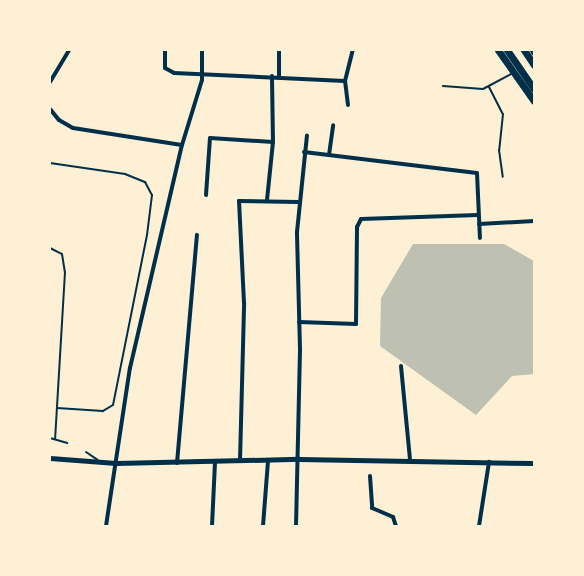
<!DOCTYPE html>
<html>
<head>
<meta charset="utf-8">
<style>
	body { margin:0 }
	#map { position:relative; width:584px; height:576px; overflow:hidden; background:#fdf0d5; font-family:Signika,sans-serif }
	div>[style] { position:absolute }
	.building>* { inset:0; background:#bec0b2 }
	.service>* { height:2px; margin:-1px; padding:0 1px; transform-origin:1px; border-radius:1px; background:#003049 }
	.minor>* { height:4px; margin:-2px; padding:0 2px; transform-origin:2px; border-radius:2px; background:#003049 }
	.tertiary>* { height:5px; margin:-2.5px; padding:0 2.5px; transform-origin:2.5px; border-radius:2.5px; background:#003049 }
	.trunk>* { height:7px; margin:-3.5px; padding:0 3.5px; transform-origin:3.5px; border-radius:3.5px; background:#003049 }
	span { translate:-50% -50%; white-space:nowrap; text-align:center; line-height:1.15; -webkit-text-stroke:5px #fdf0d5; paint-order:stroke }
	.frame { position:absolute; inset:0; border:51px solid #fdf0d5; pointer-events:none }
</style>
</head>
<body>
<div id="map">
	<div class="building">
		<div style="clip-path:polygon(413px 244px,504px 244px,534px 261px,534px 374px,512px 376px,476px 415px,380px 346px,381px 298px)"></div>
	</div>
	<div class="service">
		<div style="left:443px;top:86px;width:40px;rotate:4.3deg"></div>
		<div style="left:483px;top:89px;width:32px;rotate:-28deg"></div>
		<div style="left:489px;top:87px;width:30px;rotate:63deg"></div>
		<div style="left:503px;top:114px;width:36px;rotate:96deg"></div>
		<div style="left:499px;top:150px;width:27px;rotate:82deg"></div>
		<div style="left:50px;top:163px;width:76px;rotate:8.3deg"></div>
		<div style="left:125px;top:174px;width:22px;rotate:22deg"></div>
		<div style="left:145px;top:182px;width:15px;rotate:62deg"></div>
		<div style="left:152px;top:195px;width:40px;rotate:97.1deg"></div>
		<div style="left:147px;top:235px;width:173px;rotate:101.3deg"></div>
		<div style="left:113px;top:405px;width:12px;rotate:149deg"></div>
		<div style="left:103px;top:411px;width:46px;rotate:-176.3deg"></div>
		<div style="left:50px;top:248px;width:13px;rotate:27deg"></div>
		<div style="left:62px;top:254px;width:18px;rotate:81deg"></div>
		<div style="left:65px;top:272px;width:167px;rotate:93.4deg"></div>
		<div style="left:50px;top:438px;width:18px;rotate:16deg"></div>
		<div style="left:86px;top:452px;width:14px;rotate:34deg"></div>
	</div>
	<div class="minor">
		<div style="left:165px;top:50px;width:18px;rotate:90deg"></div>
		<div style="left:165px;top:68px;width:10px;rotate:29deg"></div>
		<div style="left:174px;top:73px;width:171px;rotate:2.7deg"></div>
		<div style="left:279px;top:50px;width:26px;rotate:90deg"></div>
		<div style="left:50px;top:82px;width:37px;rotate:-59deg"></div>
		<div style="left:348px;top:105px;width:24px;rotate:-97deg"></div>
		<div style="left:345px;top:81px;width:32px;rotate:-76deg"></div>
		<div style="left:50px;top:109px;width:14px;rotate:51deg"></div>
		<div style="left:59px;top:120px;width:16px;rotate:30deg"></div>
		<div style="left:73px;top:128px;width:110px;rotate:8.9deg"></div>
		<div style="left:304px;top:152px;width:174px;rotate:6.9deg"></div>
		<div style="left:477px;top:173px;width:65px;rotate:87.4deg"></div>
		<div style="left:329px;top:155px;width:30px;rotate:-82deg"></div>
		<div style="left:206px;top:195px;width:57px;rotate:-86deg"></div>
		<div style="left:210px;top:138px;width:63px;rotate:3.6deg"></div>
		<div style="left:267px;top:200px;width:58px;rotate:-84.1deg"></div>
		<div style="left:273px;top:142px;width:66px;rotate:-90.9deg"></div>
		<div style="left:479px;top:224px;width:55px;rotate:-3.1deg"></div>
		<div style="left:299px;top:322px;width:57px;rotate:2deg"></div>
		<div style="left:356px;top:324px;width:97px;rotate:-89.4deg"></div>
		<div style="left:357px;top:227px;width:9px;rotate:-63deg"></div>
		<div style="left:361px;top:219px;width:117px;rotate:-2deg"></div>
		<div style="left:401px;top:366px;width:93px;rotate:84.5deg"></div>
		<div style="left:240px;top:461px;width:158px;rotate:-88.5deg"></div>
		<div style="left:244px;top:303px;width:102px;rotate:-92.8deg"></div>
		<div style="left:239px;top:201px;width:59px;rotate:1deg"></div>
		<div style="left:177px;top:463px;width:229px;rotate:-85deg"></div>
		<div style="left:370px;top:476px;width:32px;rotate:86deg"></div>
		<div style="left:372px;top:508px;width:23px;rotate:23deg"></div>
		<div style="left:393px;top:517px;width:9px;rotate:72deg"></div>
		<div style="left:106px;top:526px;width:160px;rotate:-81.4deg"></div>
		<div style="left:130px;top:368px;width:229px;rotate:-76.9deg"></div>
		<div style="left:182px;top:145px;width:68px;rotate:-72.9deg"></div>
		<div style="left:202px;top:80px;width:30px;rotate:-90deg"></div>
		<div style="left:212px;top:526px;width:63px;rotate:-87.3deg"></div>
		<div style="left:263px;top:526px;width:65px;rotate:-85.6deg"></div>
		<div style="left:296px;top:526px;width:177px;rotate:-88.7deg"></div>
		<div style="left:300px;top:349px;width:117px;rotate:-91.5deg"></div>
		<div style="left:297px;top:232px;width:97px;rotate:-84.1deg"></div>
		<div style="left:479px;top:526px;width:65px;rotate:-81.1deg"></div>
	</div>
	<div class="tertiary">
		<div style="left:50px;top:458px;width:66px;rotate:4.3deg"></div>
		<div style="left:116px;top:463px;width:183px;rotate:-1.3deg"></div>
		<div style="left:299px;top:459px;width:235px;rotate:1deg"></div>
	</div>
	<div class="trunk">
		<div style="left:498px;top:50px;width:62px;rotate:54.8deg"></div>
		<div style="left:507px;top:50px;width:47px;rotate:55.3deg"></div>
		<div style="left:524px;top:50px;width:18px;rotate:56deg"></div>
		<div style="left:533px;top:50px;width:2px;rotate:63deg"></div>
	</div>
	<div class="frame"></div>
</div>
</body>
</html>
